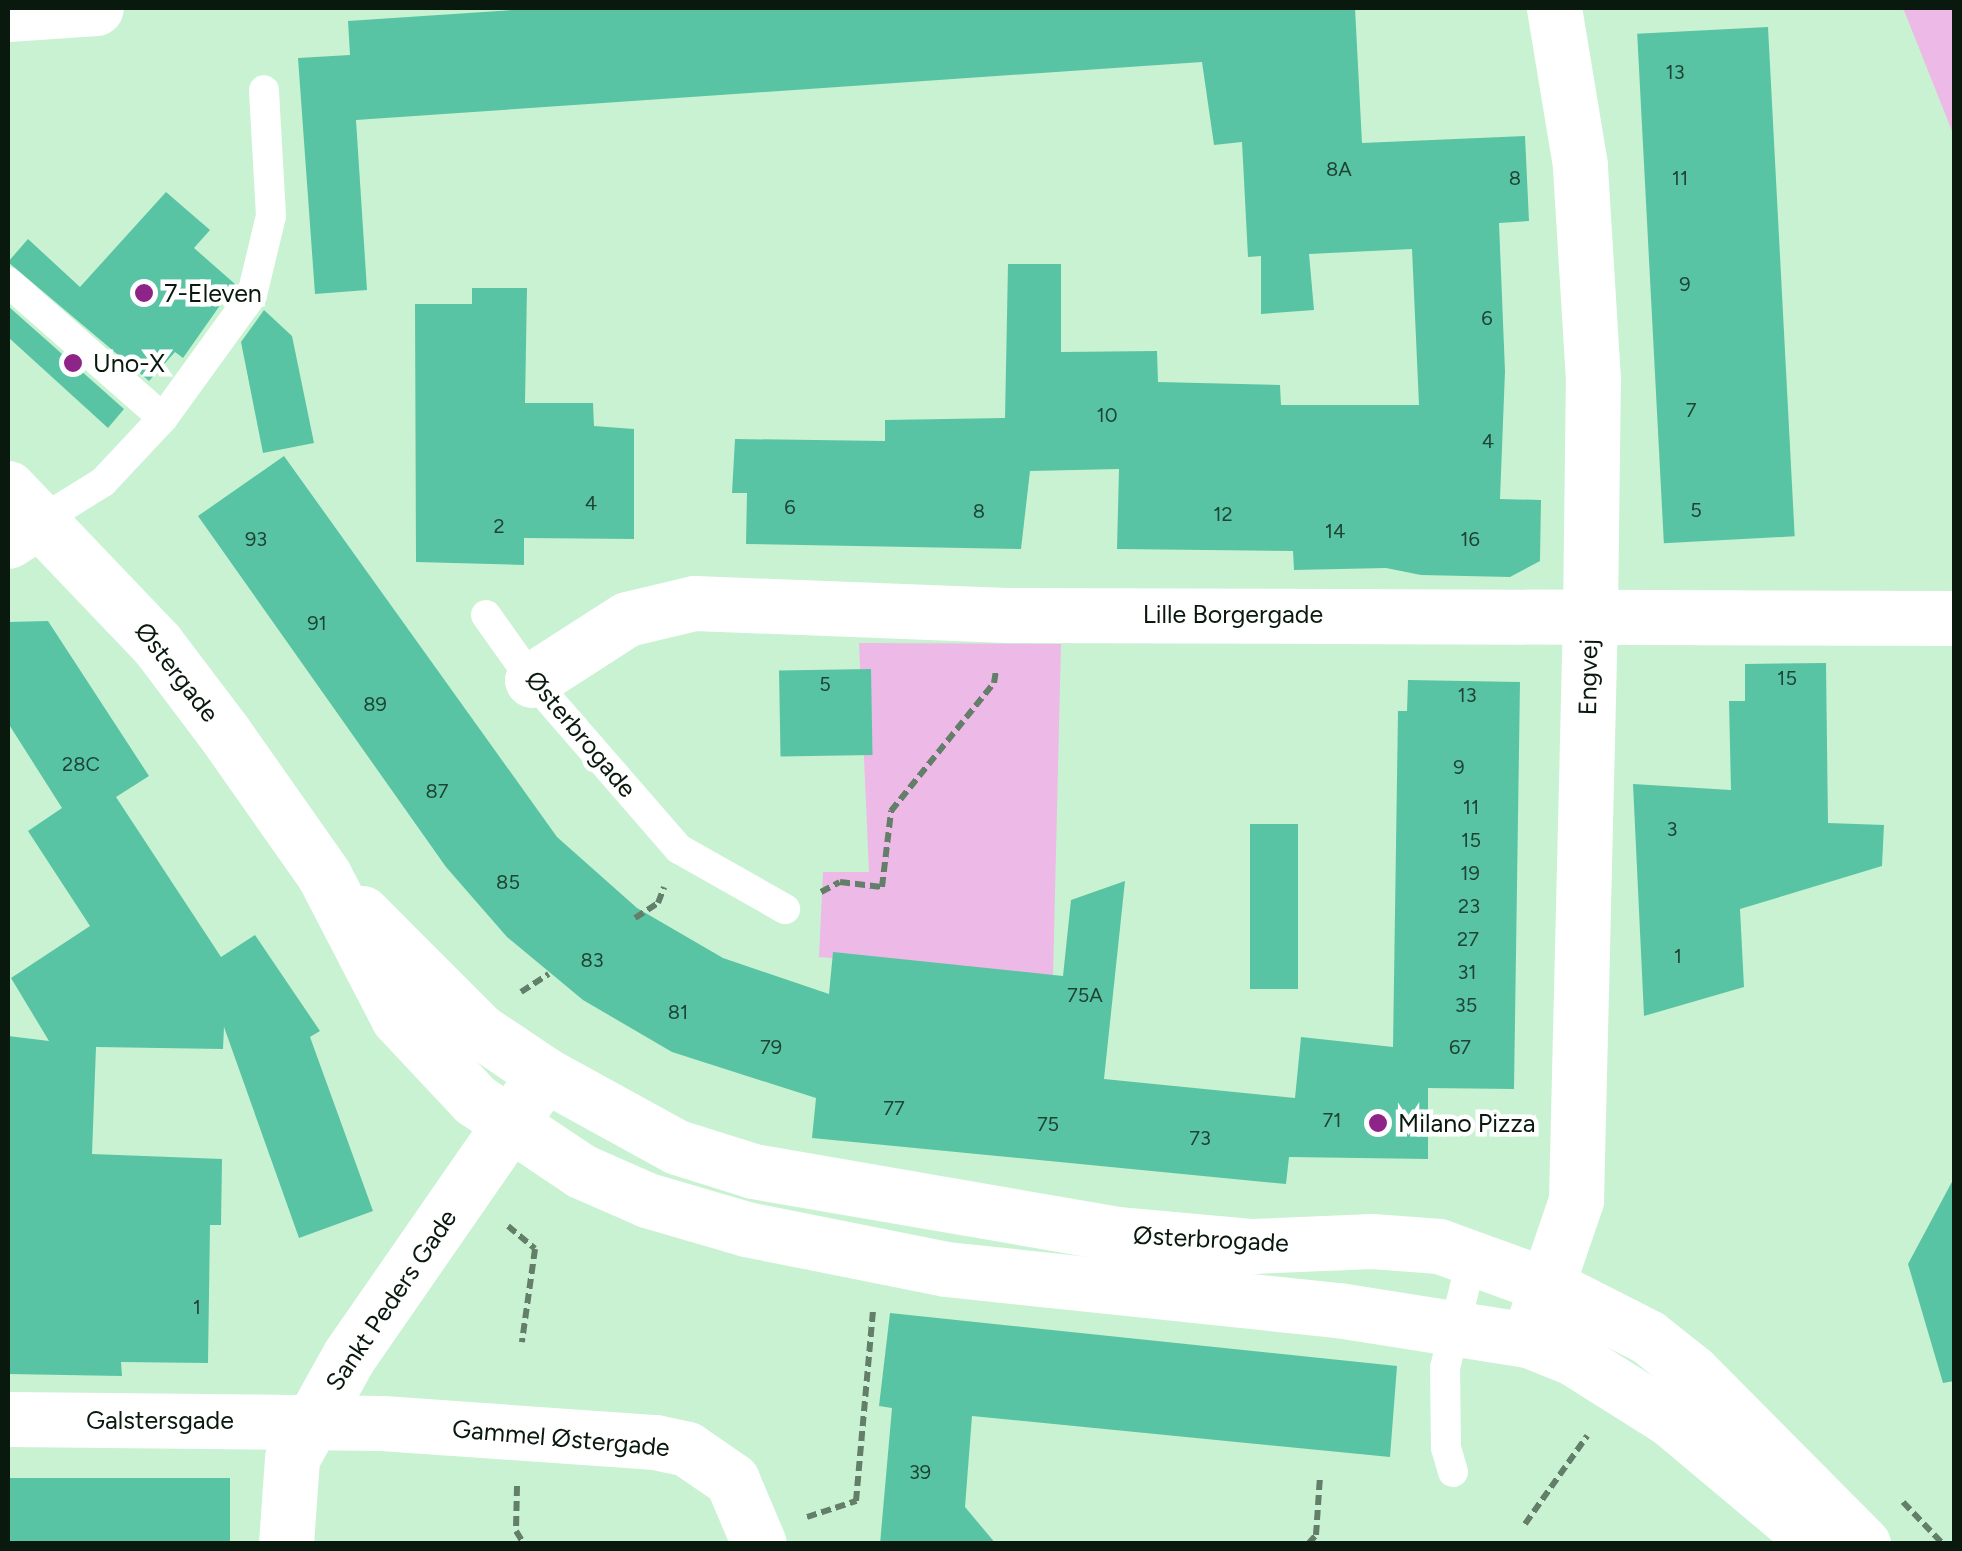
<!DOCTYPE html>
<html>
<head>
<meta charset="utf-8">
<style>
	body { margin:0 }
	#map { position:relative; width:1962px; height:1551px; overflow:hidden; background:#c9f2d2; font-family:Figtree,sans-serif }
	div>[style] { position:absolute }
	.green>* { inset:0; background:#edb9e6 }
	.building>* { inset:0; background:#59c4a4; transform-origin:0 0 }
	.path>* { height:6px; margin-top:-3px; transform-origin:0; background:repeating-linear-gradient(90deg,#637e69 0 10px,transparent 0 15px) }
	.lane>* { height:30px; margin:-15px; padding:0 15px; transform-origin:15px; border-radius:15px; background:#fff }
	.street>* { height:55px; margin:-27.5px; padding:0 27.5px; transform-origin:27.5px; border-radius:27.5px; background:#fff }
	.secondary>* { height:55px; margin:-27.5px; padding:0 27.5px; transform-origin:27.5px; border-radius:27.5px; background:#fff }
	.dots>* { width:28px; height:28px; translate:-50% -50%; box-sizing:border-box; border:5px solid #fff; border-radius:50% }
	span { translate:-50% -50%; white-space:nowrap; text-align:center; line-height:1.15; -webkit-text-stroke:9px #fff; paint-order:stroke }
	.number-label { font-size:20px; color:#1e4434 }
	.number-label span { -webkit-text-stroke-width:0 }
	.poi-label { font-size:25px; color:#0a190e }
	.left { translate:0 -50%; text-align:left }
	.street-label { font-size:25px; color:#0a190e }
	.frame { position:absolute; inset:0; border:10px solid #0a190e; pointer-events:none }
</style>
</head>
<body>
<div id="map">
	<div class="green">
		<div style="clip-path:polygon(1903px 8px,1954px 8px,1954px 136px)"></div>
		<div style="clip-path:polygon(859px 643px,1061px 644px,1053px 976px,819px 957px,823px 872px,869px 872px)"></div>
	</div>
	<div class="building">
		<div style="clip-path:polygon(543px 8px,1355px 8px,1362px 143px,1525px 136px,1529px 221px,1499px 223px,1505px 371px,1500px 499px,1541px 500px,1540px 561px,1510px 577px,1421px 575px,1386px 568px,1294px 570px,1293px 551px,1117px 549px,1119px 469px,1030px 471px,1021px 549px,746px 544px,747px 493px,732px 493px,735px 439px,885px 441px,885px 420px,1005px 418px,1008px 264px,1061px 264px,1061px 352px,1157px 351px,1158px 382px,1280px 385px,1281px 405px,1419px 405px,1412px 249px,1309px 254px,1314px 310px,1261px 314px,1261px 256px,1248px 257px,1242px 142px,1214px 145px,1202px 62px,356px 120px,367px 290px,315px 294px,298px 58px,350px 55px,348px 21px)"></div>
		<div style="left:1768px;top:27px;width:510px;height:131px;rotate:87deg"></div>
		<div style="clip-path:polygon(166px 192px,210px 230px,194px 248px,235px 284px,183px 358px,175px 352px,149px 381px,8px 262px,28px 239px,80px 287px)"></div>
		<div style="clip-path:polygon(472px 288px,527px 288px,525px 403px,593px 403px,594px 426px,634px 429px,634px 539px,524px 538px,524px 565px,416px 562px,415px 304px,472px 304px)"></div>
		<div style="clip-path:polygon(8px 306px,124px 409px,108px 428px,8px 337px)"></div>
		<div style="clip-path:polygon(264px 310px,292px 336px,314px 443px,263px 453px,241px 342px)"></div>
		<div style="clip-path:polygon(284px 456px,557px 837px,637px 908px,723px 958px,829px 994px,833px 952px,1063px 976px,1071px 900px,1125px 881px,1104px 1079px,1295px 1098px,1301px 1037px,1393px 1047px,1398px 711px,1407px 711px,1408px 680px,1520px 682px,1514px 1089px,1428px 1088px,1428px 1159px,1289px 1157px,1286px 1184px,812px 1138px,816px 1098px,672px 1052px,583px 1000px,507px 937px,446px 867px,198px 516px)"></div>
		<div style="clip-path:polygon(48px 621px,149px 776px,116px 797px,221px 957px,255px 935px,320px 1031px,310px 1037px,373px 1211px,299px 1238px,224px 1027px,223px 1049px,96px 1047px,92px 1154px,222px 1159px,221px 1225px,210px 1225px,208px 1363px,121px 1362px,122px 1376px,8px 1374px,8px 1036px,49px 1041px,11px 978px,90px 926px,28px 831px,62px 808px,8px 723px,8px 622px)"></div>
		<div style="clip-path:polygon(1826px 663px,1828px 823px,1884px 825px,1882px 866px,1740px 909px,1744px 987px,1644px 1016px,1633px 784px,1731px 790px,1729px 701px,1745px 701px,1745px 664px)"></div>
		<div style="left:871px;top:669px;width:86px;height:92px;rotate:89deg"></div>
		<div style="left:1250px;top:824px;width:48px;height:165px"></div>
		<div style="clip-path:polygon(1954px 1178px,1954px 1381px,1943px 1383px,1908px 1264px)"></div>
		<div style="clip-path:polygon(890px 1313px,1397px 1366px,1390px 1457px,972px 1416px,965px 1507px,996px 1544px,880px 1544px,892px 1408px,879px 1406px)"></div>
		<div style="left:8px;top:1478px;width:222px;height:66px"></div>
	</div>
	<div class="path">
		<div style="left:821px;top:892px;width:21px;rotate:-28deg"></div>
		<div style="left:840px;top:882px;width:42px;rotate:6.8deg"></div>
		<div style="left:882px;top:887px;width:77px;rotate:-83.2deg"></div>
		<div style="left:891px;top:811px;width:164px;rotate:-51.2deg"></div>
		<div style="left:994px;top:683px;width:13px;rotate:-81deg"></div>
		<div style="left:635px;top:918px;width:27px;rotate:-33deg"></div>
		<div style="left:658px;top:903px;width:17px;rotate:-69deg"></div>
		<div style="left:521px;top:992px;width:33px;rotate:-33deg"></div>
		<div style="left:508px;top:1226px;width:35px;rotate:40deg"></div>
		<div style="left:535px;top:1249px;width:94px;rotate:98deg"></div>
		<div style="left:517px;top:1486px;width:45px;rotate:91.3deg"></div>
		<div style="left:516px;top:1531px;width:15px;rotate:58deg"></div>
		<div style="left:1903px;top:1502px;width:58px;rotate:46.4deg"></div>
		<div style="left:807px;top:1517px;width:52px;rotate:-18.1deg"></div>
		<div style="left:856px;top:1501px;width:191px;rotate:-84.9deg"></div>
		<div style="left:1525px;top:1524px;width:108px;rotate:-54.8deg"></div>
		<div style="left:1308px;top:1544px;width:12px;rotate:-48deg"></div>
		<div style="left:1316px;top:1535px;width:58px;rotate:-86.1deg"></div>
	</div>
	<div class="lane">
		<div style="left:8px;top:282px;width:206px;rotate:41.3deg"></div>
		<div style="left:163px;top:418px;width:88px;rotate:133.2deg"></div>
		<div style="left:103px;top:482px;width:72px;rotate:148.1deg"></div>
		<div style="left:163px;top:418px;width:152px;rotate:-54.1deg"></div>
		<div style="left:252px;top:295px;width:81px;rotate:-76.5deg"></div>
		<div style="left:271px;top:216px;width:126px;rotate:-93.2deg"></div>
		<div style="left:486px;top:615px;width:80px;rotate:54.7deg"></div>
		<div style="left:532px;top:680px;width:224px;rotate:49deg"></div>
		<div style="left:679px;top:849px;width:122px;rotate:29.5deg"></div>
		<div style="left:1453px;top:1472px;width:25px;rotate:-106deg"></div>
		<div style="left:1446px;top:1448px;width:80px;rotate:-90.7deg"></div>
		<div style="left:1445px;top:1368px;width:114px;rotate:-76.3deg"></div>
	</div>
	<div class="street">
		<div style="left:8px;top:14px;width:88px;rotate:-3.9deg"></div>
		<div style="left:8px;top:541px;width:40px;rotate:-32deg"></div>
		<div style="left:532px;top:680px;width:113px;rotate:-32.7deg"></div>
		<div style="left:627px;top:619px;width:69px;rotate:-13.4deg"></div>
		<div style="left:694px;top:603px;width:313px;rotate:2.2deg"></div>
		<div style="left:1007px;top:615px;width:947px;rotate:0.18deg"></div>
		<div style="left:8px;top:1419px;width:374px;rotate:0.6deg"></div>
		<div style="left:382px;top:1423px;width:274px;rotate:4deg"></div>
		<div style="left:655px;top:1442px;width:33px;rotate:12deg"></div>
		<div style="left:687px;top:1449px;width:55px;rotate:34.6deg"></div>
		<div style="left:732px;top:1480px;width:69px;rotate:67.1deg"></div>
		<div style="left:286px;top:1544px;width:86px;rotate:-86deg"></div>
		<div style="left:292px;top:1458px;width:117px;rotate:-60.8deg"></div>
		<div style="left:349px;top:1356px;width:343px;rotate:-55.3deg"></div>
	</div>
	<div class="secondary">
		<div style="left:8px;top:488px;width:216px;rotate:46.3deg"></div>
		<div style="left:157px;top:644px;width:113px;rotate:52.9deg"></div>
		<div style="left:225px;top:734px;width:172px;rotate:54.9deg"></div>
		<div style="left:324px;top:875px;width:161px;rotate:62.6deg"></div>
		<div style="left:398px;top:1018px;width:112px;rotate:46.8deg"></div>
		<div style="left:475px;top:1100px;width:128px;rotate:33.8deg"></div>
		<div style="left:581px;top:1171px;width:72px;rotate:23.7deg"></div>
		<div style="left:647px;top:1200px;width:103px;rotate:16.3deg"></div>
		<div style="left:746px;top:1229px;width:204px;rotate:11.3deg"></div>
		<div style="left:946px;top:1269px;width:394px;rotate:6deg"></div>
		<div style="left:1338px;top:1310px;width:192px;rotate:9deg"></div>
		<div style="left:1528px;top:1340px;width:48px;rotate:21.8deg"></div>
		<div style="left:1573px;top:1358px;width:115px;rotate:32.2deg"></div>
		<div style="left:1670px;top:1419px;width:194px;rotate:40deg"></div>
		<div style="left:362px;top:913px;width:167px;rotate:45deg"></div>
		<div style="left:480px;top:1031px;width:77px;rotate:33.9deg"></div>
		<div style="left:544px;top:1074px;width:152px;rotate:28.8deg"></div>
		<div style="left:677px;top:1147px;width:80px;rotate:17.5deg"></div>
		<div style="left:753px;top:1171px;width:369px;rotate:9.8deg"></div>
		<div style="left:1117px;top:1234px;width:136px;rotate:5.1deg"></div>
		<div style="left:1252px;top:1246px;width:120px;rotate:-2.4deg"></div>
		<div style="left:1372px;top:1241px;width:67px;rotate:4.3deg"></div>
		<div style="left:1439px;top:1246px;width:114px;rotate:20deg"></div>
		<div style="left:1546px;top:1285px;width:114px;rotate:27deg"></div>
		<div style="left:1648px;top:1337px;width:56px;rotate:38.5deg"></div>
		<div style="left:1692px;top:1372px;width:243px;rotate:45.2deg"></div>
		<div style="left:1535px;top:1320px;width:127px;rotate:-71.1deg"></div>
		<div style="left:1576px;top:1200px;width:585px;rotate:-88.63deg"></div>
		<div style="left:1590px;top:615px;width:235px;rotate:-89.3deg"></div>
		<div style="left:1593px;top:380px;width:215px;rotate:-93.5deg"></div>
		<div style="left:1580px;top:165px;width:159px;rotate:-99.4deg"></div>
	</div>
	<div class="dots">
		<div style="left:144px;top:293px;background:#8f2488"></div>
		<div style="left:73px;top:363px;background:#8f2488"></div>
		<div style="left:1378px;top:1123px;background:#8f2488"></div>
	</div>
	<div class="number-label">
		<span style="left:1675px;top:72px">13</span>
		<span style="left:1339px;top:169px">8A</span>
		<span style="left:1515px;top:178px">8</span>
		<span style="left:1680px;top:178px">11</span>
		<span style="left:1685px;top:284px">9</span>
		<span style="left:1487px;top:318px">6</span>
		<span style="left:1691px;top:410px">7</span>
		<span style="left:1107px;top:415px">10</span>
		<span style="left:1488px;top:441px">4</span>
		<span style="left:591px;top:503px">4</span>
		<span style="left:790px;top:507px">6</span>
		<span style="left:1696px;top:510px">5</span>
		<span style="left:979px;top:511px">8</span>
		<span style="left:1223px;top:514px">12</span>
		<span style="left:499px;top:526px">2</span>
		<span style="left:1335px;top:531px">14</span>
		<span style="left:256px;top:539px">93</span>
		<span style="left:1470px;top:539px">16</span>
		<span style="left:317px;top:623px">91</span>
		<span style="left:1787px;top:678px">15</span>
		<span style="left:825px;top:684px">5</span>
		<span style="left:1467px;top:695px">13</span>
		<span style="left:375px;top:704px">89</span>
		<span style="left:81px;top:764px">28C</span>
		<span style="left:1459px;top:767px">9</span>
		<span style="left:437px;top:791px">87</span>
		<span style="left:1471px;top:807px">11</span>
		<span style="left:1672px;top:829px">3</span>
		<span style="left:1471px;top:840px">15</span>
		<span style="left:1470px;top:873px">19</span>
		<span style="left:508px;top:882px">85</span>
		<span style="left:1469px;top:906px">23</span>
		<span style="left:1468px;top:939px">27</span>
		<span style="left:1678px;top:956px">1</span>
		<span style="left:592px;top:960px">83</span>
		<span style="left:1467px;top:972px">31</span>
		<span style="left:1085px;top:995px">75A</span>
		<span style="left:1466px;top:1005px">35</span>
		<span style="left:678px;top:1012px">81</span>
		<span style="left:771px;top:1047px">79</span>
		<span style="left:1460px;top:1047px">67</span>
		<span style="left:894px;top:1108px">77</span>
		<span style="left:1332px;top:1120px">71</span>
		<span style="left:1048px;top:1124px">75</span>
		<span style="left:1200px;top:1138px">73</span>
		<span style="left:197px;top:1307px">1</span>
		<span style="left:920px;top:1472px">39</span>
	</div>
	<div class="poi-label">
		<span class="left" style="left:164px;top:293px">7-Eleven</span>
		<span class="left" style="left:93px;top:363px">Uno-X</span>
		<span class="left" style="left:1398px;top:1123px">Milano Pizza</span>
	</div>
	<div class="street-label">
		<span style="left:1233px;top:614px">Lille Borgergade</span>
		<span style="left:177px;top:672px;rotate:52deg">Østergade</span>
		<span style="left:1588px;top:677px;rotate:-89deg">Engvej</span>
		<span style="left:581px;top:734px;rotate:50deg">Østerbrogade</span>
		<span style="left:1211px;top:1239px;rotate:3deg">Østerbrogade</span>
		<span style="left:391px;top:1300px;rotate:-56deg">Sankt Peders Gade</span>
		<span style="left:160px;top:1420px">Galstersgade</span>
		<span style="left:561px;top:1438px;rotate:5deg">Gammel Østergade</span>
	</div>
	<div class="frame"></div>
</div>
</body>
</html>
